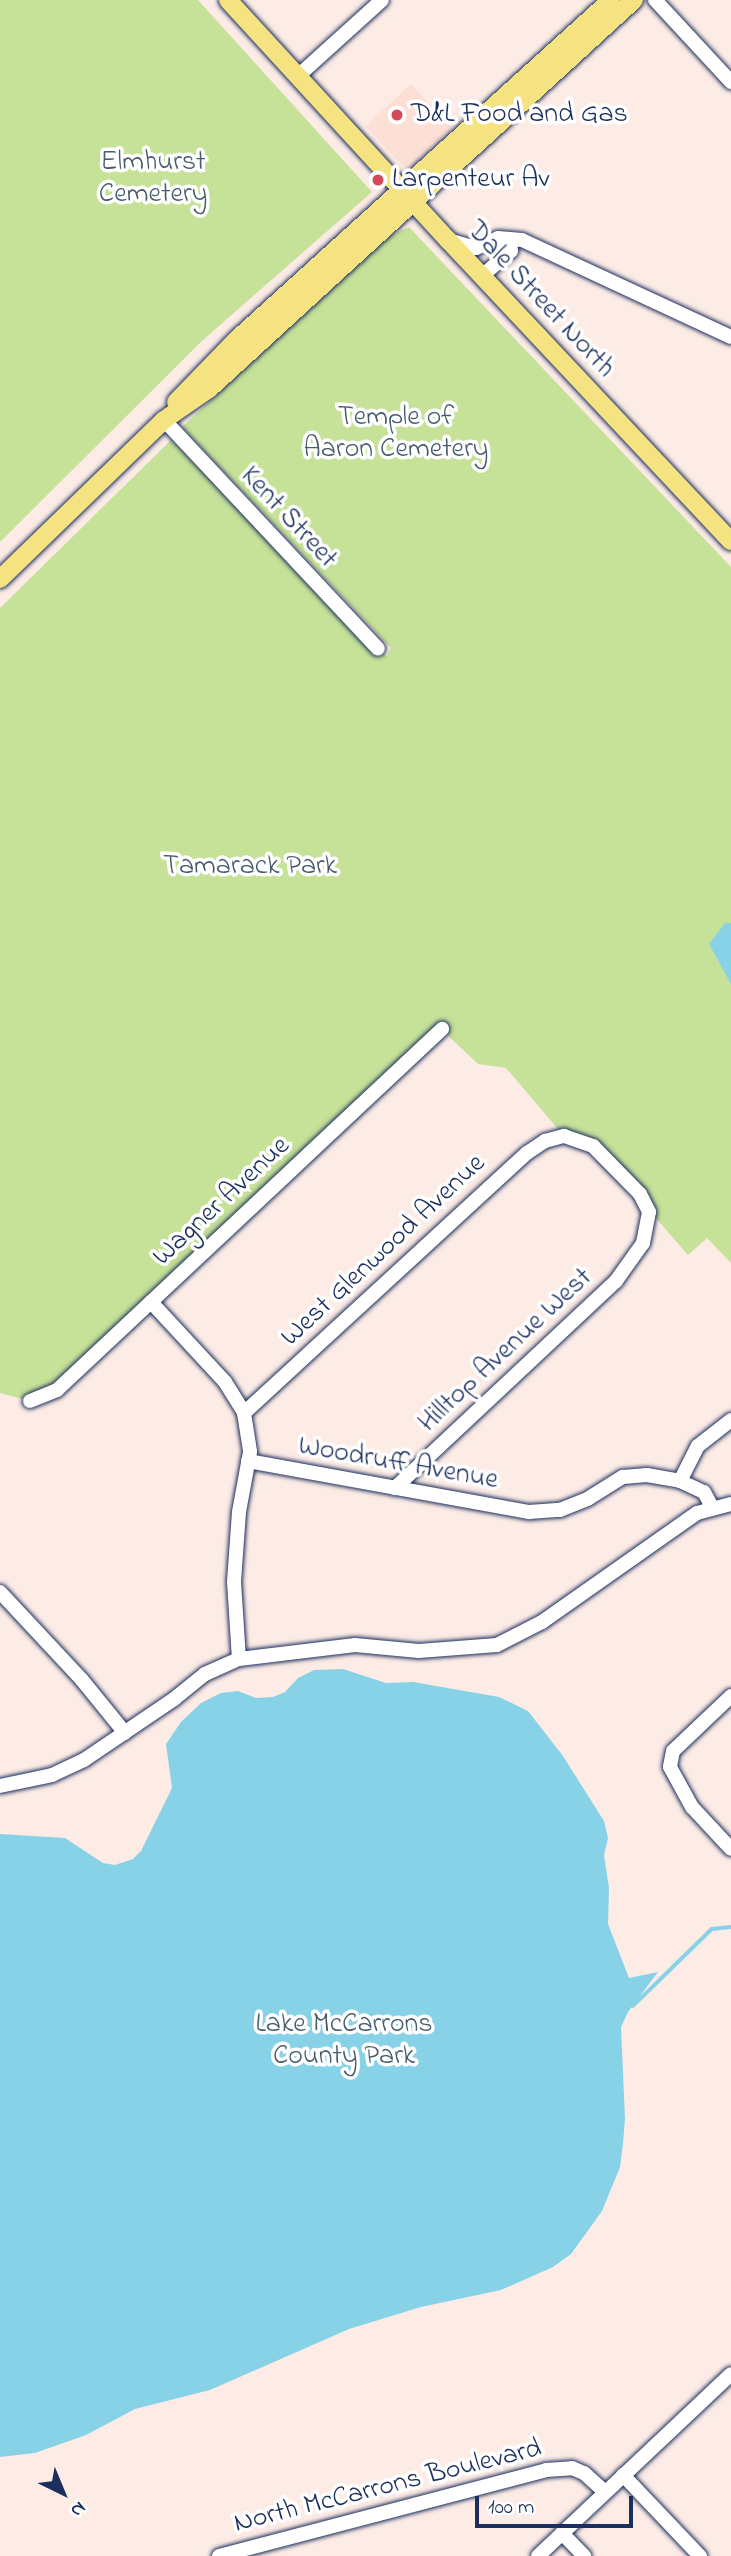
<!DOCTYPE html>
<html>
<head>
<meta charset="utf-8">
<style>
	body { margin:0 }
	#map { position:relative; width:731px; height:2556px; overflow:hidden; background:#fdece6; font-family:"Indie Flower",sans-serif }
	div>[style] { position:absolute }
	.built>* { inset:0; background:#fcdfd5; transform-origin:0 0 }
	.green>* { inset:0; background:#c6e198 }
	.water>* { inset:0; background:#87d2e6 }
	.stream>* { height:3.5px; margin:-1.75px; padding:0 1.75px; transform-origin:1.75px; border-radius:1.75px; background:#87d2e6 }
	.roads { filter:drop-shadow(0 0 2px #1b2f5e) drop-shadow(0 0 2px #1b2f5e) }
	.minor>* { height:14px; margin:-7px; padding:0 7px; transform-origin:7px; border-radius:7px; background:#fff }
	.major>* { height:18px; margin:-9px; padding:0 9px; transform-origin:9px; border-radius:9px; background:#f5e382 }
	.dots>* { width:19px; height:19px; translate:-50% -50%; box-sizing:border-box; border:4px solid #fff; border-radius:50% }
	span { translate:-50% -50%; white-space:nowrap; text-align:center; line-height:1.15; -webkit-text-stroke:7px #fff; paint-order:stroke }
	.poi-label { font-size:28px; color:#1b2f5e }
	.left { translate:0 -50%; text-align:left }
	.park-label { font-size:28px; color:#465c6c }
	.street-label { font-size:28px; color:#1b2f5e }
	.north { position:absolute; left:28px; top:2458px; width:70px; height:70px; -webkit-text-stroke:5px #fff; paint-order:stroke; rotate:137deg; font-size:19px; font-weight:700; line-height:28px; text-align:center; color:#1b2f5e }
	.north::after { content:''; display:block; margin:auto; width:24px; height:32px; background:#1b2f5e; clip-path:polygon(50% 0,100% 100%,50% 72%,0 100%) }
	.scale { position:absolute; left:475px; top:2496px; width:158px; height:32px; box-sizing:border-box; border:4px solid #1b2f5e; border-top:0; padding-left:9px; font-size:21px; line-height:24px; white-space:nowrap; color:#1b2f5e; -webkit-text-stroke:5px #fff; paint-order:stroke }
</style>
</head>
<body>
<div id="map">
	<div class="built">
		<div style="left:411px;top:84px;width:60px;height:62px;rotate:47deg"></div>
	</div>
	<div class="green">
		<div style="clip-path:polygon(0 0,198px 0,372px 192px,204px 339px,0 542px)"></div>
		<div style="clip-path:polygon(409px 227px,731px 567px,731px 1263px,707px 1238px,688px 1255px,593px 1146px,564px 1136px,506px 1068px,478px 1064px,442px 1030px,57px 1390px,30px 1401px,0 1393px,0 608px,171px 440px,387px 656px,391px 648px,182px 427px,390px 236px)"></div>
	</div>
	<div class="water">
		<div style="clip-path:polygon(725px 923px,731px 923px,731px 984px,709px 944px)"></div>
		<div style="clip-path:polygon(343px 1669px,386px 1683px,413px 1682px,499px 1697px,528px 1711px,563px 1756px,604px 1821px,608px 1838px,604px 1855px,609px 1888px,608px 1924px,629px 1978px,658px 1972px,628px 2012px,621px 2027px,625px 2119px,623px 2143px,620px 2167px,602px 2211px,571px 2254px,553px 2267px,501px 2290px,421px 2307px,349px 2329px,210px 2390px,135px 2409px,86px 2435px,35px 2453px,0 2457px,0 1834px,65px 1838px,103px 1863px,115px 1865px,133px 1859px,141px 1851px,172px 1788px,166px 1744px,181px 1722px,201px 1703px,221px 1693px,238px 1691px,256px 1698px,273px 1697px,285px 1692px,298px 1678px,314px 1670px)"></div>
	</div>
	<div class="stream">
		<div style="left:633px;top:2006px;width:110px;rotate:-44.3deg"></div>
		<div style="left:712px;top:1929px;width:19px;rotate:-6deg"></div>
	</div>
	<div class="roads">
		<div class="minor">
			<div style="left:655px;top:0;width:112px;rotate:47.2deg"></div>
			<div style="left:298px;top:76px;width:113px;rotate:-42.1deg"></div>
			<div style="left:448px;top:240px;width:29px;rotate:16deg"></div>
			<div style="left:476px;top:248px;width:24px;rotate:-24deg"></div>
			<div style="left:498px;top:238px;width:24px;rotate:5deg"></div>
			<div style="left:522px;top:240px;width:230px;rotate:24.9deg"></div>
			<div style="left:482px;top:276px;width:38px;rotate:-41deg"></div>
			<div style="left:511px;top:251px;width:12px;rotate:-95deg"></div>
			<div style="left:164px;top:420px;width:313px;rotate:46.9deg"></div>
			<div style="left:151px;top:1302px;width:109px;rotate:47.2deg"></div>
			<div style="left:225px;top:1382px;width:36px;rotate:58deg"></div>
			<div style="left:244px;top:1413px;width:39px;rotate:81deg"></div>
			<div style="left:250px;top:1452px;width:61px;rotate:100.4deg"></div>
			<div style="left:239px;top:1512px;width:70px;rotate:94.1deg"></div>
			<div style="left:234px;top:1582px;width:77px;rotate:86.3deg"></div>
			<div style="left:30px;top:1401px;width:29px;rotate:-22deg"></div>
			<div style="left:57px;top:1390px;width:528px;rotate:-43.16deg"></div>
			<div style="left:244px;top:1413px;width:384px;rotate:-42.6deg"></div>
			<div style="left:527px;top:1153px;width:22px;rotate:-34deg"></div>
			<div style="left:545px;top:1141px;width:20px;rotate:-15deg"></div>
			<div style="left:564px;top:1136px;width:31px;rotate:19deg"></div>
			<div style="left:593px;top:1146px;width:67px;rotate:45.6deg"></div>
			<div style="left:640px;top:1194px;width:20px;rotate:63deg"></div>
			<div style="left:649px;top:1212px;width:32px;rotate:101deg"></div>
			<div style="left:643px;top:1243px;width:47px;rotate:125.4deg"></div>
			<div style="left:616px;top:1281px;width:303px;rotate:136.9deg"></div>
			<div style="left:248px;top:1461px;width:286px;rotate:10.3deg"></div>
			<div style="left:529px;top:1512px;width:31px;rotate:-4deg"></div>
			<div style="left:560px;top:1510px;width:31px;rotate:-22deg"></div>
			<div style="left:589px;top:1498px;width:40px;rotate:-32deg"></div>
			<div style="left:623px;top:1477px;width:24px;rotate:-5deg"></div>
			<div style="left:647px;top:1475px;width:34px;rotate:10deg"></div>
			<div style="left:680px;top:1481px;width:26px;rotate:25deg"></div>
			<div style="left:704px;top:1492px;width:17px;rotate:62deg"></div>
			<div style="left:680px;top:1481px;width:39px;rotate:-63deg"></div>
			<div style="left:698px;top:1446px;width:42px;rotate:-38.2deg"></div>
			<div style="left:0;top:1592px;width:120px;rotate:47deg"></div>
			<div style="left:82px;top:1680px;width:68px;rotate:50.9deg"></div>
			<div style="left:731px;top:1696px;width:80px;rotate:136.5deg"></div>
			<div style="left:673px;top:1751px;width:16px;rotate:101deg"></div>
			<div style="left:670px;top:1767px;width:46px;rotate:61.2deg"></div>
			<div style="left:692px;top:1807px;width:57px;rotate:47.1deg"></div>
			<div style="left:0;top:1786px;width:53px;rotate:-11.9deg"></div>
			<div style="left:52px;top:1775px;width:35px;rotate:-25deg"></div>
			<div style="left:84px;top:1760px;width:109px;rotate:-34.1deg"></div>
			<div style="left:174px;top:1699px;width:40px;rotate:-39deg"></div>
			<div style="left:205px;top:1674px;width:37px;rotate:-24deg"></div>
			<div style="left:239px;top:1659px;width:117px;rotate:-6.9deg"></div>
			<div style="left:355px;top:1645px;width:64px;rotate:5.4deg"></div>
			<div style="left:419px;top:1651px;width:78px;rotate:-4.4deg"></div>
			<div style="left:497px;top:1645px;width:51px;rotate:-27.1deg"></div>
			<div style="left:542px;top:1622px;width:189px;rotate:-35.1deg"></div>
			<div style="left:697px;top:1513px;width:35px;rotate:-15deg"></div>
			<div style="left:623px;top:2475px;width:112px;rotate:46.5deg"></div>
			<div style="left:562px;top:2533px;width:32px;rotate:46deg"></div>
			<div style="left:219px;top:2556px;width:338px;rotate:-14.7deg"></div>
			<div style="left:546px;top:2470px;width:26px;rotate:-4deg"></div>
			<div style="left:572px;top:2468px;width:13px;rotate:23deg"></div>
			<div style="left:584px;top:2473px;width:28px;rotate:42deg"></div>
			<div style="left:538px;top:2556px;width:265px;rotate:-43.3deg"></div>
		</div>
		<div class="major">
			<div style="left:228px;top:0;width:326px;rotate:47.5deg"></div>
			<div style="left:448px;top:240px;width:413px;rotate:46.8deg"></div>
			<div style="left:176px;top:402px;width:86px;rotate:-45.9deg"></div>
			<div style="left:236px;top:340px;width:506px;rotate:-42.2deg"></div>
			<div style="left:0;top:579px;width:228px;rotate:-44.1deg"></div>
			<div style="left:164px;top:420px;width:55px;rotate:-34.6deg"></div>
			<div style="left:209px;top:389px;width:576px;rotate:-42.47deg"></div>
		</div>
	</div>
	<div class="dots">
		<div style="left:397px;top:115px;background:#d1495b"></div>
		<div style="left:378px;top:180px;background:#d1495b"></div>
	</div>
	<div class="poi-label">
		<span class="left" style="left:411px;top:115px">D&amp;L Food and Gas</span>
		<span class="left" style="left:392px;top:180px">Larpenteur Av</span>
	</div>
	<div class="park-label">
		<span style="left:153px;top:179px">Elmhurst<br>Cemetery</span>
		<span style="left:396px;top:434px">Temple of<br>Aaron Cemetery</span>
		<span style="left:250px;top:867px">Tamarack Park</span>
		<span style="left:344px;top:2041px">Lake McCarrons<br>County Park</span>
	</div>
	<div class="street-label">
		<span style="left:540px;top:300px;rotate:47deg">Dale Street North</span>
		<span style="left:288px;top:518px;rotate:47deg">Kent Street</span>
		<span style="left:222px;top:1202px;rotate:-43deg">Wagner Avenue</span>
		<span style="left:384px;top:1251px;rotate:-43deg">West Glenwood Avenue</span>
		<span style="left:506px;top:1351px;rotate:-43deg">Hilltop Avenue West</span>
		<span style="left:398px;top:1464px;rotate:10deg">Woodruff Avenue</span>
		<span style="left:388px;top:2487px;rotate:-14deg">North McCarrons Boulevard</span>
	</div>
	<div class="north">N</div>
	<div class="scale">100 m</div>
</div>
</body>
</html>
